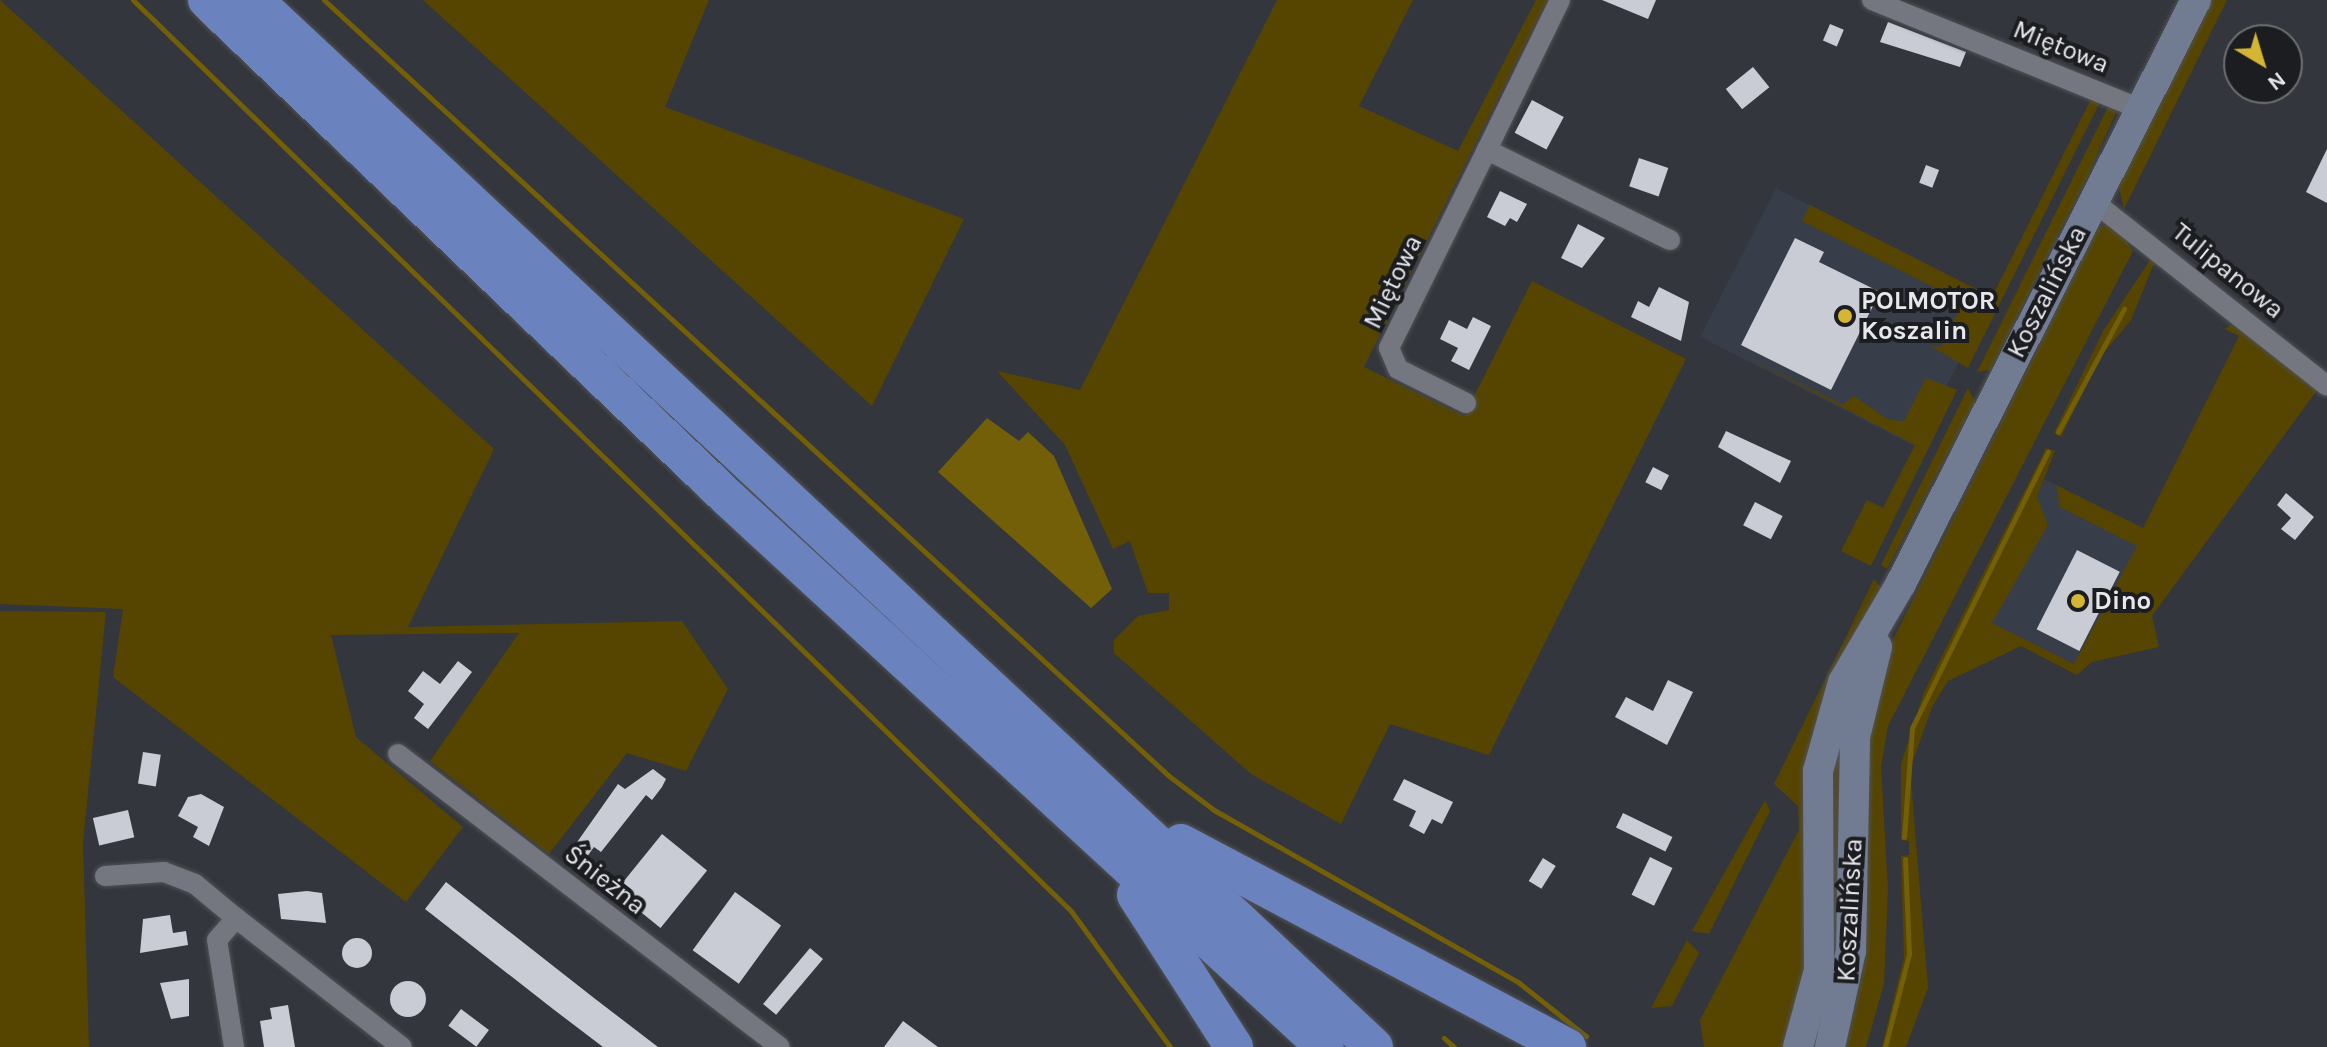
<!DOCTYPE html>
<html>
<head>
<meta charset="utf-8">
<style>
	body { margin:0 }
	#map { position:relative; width:2327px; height:1047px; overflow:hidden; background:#33363c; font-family:Karla,sans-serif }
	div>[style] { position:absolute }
	.built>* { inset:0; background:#373d49; transform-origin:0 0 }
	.green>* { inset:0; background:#554500 }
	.water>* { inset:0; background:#735f08 }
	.stream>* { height:5px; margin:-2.5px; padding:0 2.5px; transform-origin:2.5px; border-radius:2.5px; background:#735f08 }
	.building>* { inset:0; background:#c9ccd5; transform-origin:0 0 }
	.round { border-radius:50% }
	.roads { filter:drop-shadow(0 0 2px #505257) drop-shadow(0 0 2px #505257) }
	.street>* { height:20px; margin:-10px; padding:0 10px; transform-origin:10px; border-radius:10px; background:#74777f }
	.secondary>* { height:30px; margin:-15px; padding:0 15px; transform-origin:15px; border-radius:15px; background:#717b92 }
	.highway>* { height:38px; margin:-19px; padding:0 19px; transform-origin:19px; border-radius:19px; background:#6a83be }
	.dots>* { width:22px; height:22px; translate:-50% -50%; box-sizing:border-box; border:4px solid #1c1d20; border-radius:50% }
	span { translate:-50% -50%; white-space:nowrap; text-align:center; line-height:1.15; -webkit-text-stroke:8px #1c1d20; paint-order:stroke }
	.street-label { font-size:26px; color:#e6e8ec }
	.poi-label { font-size:26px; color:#e6e8ec; font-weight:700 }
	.left { translate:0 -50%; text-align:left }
	.north { position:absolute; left:2223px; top:24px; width:80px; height:80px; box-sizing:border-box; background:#1c1d20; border:2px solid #6d6e72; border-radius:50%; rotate:142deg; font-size:22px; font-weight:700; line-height:32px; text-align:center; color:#e6e8ec }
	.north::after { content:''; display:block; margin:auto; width:28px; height:36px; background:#d5b534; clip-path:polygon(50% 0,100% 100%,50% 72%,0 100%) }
</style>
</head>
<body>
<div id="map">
	<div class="built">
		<div style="left:1776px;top:188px;width:242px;height:167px;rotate:27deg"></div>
		<div style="left:2042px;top:478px;width:121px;height:159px;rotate:27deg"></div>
	</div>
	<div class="green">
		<div style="clip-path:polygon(0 0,494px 449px,408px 627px,682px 621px,728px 689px,686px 771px,627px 753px,549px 854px,430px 761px,519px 633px,331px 635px,356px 737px,463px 827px,406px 902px,113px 677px,123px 609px,0 604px)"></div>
		<div style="clip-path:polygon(423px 0,709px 0,665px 107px,964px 219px,872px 406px)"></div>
		<div style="clip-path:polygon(1277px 0,1413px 0,1359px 106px,1458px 151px,1536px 0,1547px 0,1364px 367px,1464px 416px,1532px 281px,1686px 359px,1489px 755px,1390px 724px,1341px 824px,1251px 774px,1114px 653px,1114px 640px,1138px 616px,1169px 610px,1169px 593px,1148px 593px,1130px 541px,1113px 549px,1065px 445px,997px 371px,1080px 390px)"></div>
		<div style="clip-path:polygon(2212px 0,2227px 0,2124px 209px,2118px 184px)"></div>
		<div style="clip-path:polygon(2092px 97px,2100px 102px,1968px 368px,1929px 345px,1941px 347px,1963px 302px,1802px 221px,1810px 205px,1992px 297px)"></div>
		<div style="clip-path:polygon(2109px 105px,2116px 112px,2089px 173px,1990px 370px,1977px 372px)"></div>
		<div style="clip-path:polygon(2113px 222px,2133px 251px,1888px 726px,1881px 767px,1888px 890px,1884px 984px,1866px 1047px,1846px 1047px,1866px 959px,1865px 772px,1878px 670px,2098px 228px)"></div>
		<div style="clip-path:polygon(2152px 257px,2164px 263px,2153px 266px,2131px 320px,2101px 356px,2061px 437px,2054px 433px,2103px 331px)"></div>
		<div style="clip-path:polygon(2236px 322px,2318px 389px,2152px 616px,2159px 647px,2092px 662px,2077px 675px,2021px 646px,1948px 681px,1932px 707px,1910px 769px,1928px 988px,1906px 1047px,1882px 1047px,1904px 957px,1901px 856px,1909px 855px,1909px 841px,1901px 840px,1901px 764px,1924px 692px,2046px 448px,2055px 451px,2037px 496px,2048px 525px,1992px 623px,2074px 664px,2137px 546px,2060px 507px,2056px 485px,2143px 528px,2239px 336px,2224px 329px)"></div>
		<div style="clip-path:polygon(1736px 352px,1843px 405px,1854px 396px,1889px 420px,1904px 421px,1926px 378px,1957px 390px,1871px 566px,1841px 551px,1867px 500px,1883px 508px,1915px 445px)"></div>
		<div style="clip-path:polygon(1968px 388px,1975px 401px,1887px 569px,1881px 565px)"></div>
		<div style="clip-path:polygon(1874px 579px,1881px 588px,1843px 665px,1810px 947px,1786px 1047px,1704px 1047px,1700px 1020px,1799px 830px,1798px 806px,1774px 784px)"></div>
		<div style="clip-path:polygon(0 611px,106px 612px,83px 843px,89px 1047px,0 1047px)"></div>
		<div style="clip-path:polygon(1849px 686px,1839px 958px,1819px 1047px,1810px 1047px,1822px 828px)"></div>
		<div style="clip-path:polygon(1765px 800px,1770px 811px,1709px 934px,1692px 931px)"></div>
		<div style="clip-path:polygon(1687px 940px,1699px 953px,1672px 1006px,1651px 1008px)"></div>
	</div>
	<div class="water">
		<div style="clip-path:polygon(987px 418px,1019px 441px,1028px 432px,1054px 456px,1112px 589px,1091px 608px,938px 472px)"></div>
	</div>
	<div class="stream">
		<div style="left:133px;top:0;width:1308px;rotate:44.16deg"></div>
		<div style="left:1071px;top:911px;width:168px;rotate:53.9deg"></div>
		<div style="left:324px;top:0;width:1147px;rotate:42.56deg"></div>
		<div style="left:1169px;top:776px;width:56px;rotate:37.1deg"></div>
		<div style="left:1214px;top:810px;width:349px;rotate:29.5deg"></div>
		<div style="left:1518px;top:982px;width:87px;rotate:38.5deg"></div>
		<div style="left:2058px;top:432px;width:140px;rotate:-61.8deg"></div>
		<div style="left:1904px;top:837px;width:109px;rotate:-85.8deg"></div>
		<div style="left:1912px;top:728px;width:308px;rotate:-63.8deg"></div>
		<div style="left:1444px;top:1038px;width:13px;rotate:42deg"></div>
		<div style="left:1885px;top:1047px;width:96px;rotate:-75.5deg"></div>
		<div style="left:1909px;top:954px;width:95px;rotate:-92.4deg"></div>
	</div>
	<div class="building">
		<div style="clip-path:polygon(1602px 0,1656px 0,1648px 19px)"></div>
		<div style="clip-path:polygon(1888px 22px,1966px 52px,1960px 67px,1880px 42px)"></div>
		<div style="left:1830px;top:24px;width:15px;height:18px;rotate:23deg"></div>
		<div style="left:1753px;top:67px;width:26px;height:35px;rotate:51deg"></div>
		<div style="left:1532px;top:100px;width:36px;height:37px;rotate:28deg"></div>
		<div style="clip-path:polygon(2327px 149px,2327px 203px,2306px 192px)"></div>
		<div style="left:1639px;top:158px;width:31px;height:30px;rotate:19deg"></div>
		<div style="left:1926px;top:165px;width:14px;height:19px;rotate:21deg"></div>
		<div style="clip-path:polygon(1500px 191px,1527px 204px,1517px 222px,1510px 218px,1505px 226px,1487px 217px)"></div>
		<div style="clip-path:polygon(1578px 224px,1605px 238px,1582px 268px,1561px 258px)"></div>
		<div style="clip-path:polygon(1795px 238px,1824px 252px,1819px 262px,1880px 292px,1831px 390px,1741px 345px)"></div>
		<div style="clip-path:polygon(1659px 287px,1689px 302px,1681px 341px,1631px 317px,1638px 301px,1649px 307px)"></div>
		<div style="clip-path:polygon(1473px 317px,1491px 326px,1469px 370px,1451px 361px,1458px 348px,1440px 339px,1449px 320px,1467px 329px)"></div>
		<div style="clip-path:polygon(1726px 431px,1791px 461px,1780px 483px,1718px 447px)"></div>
		<div style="left:1653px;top:467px;width:18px;height:17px;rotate:27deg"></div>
		<div style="clip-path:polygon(2286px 493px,2314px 517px,2295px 540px,2281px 529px,2291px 518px,2277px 505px)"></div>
		<div style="left:1755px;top:502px;width:31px;height:26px;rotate:27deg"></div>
		<div style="left:2077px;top:550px;width:48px;height:89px;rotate:27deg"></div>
		<div style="clip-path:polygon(458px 661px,472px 672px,428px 729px,414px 718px,424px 704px,408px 691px,423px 671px,440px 684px)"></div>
		<div style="clip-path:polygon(1668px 680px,1693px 692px,1667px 745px,1615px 717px,1626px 697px,1653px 711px)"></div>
		<div style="left:143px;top:752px;width:18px;height:32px;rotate:9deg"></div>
		<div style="clip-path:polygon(653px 769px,666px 779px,662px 787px,652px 800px,646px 795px,601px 852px,594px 847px,581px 865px,568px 855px,618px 784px,625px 789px)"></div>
		<div style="clip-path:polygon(1404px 779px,1453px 802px,1442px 824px,1432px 819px,1424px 834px,1409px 826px,1416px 811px,1393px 800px)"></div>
		<div style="clip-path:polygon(201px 794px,224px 807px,209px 846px,193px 837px,198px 827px,178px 816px,188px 797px)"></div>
		<div style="left:128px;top:810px;width:28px;height:36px;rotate:77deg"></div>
		<div style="left:1623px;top:813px;width:55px;height:16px;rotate:26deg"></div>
		<div style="left:662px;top:834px;width:58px;height:74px;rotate:39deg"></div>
		<div style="left:1650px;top:857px;width:25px;height:42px;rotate:26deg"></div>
		<div style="left:1543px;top:858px;width:15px;height:27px;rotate:32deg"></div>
		<div style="clip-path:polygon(446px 882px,594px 998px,658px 1047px,603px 1047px,553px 1009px,425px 909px)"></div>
		<div style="clip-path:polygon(307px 891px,322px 893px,326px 923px,281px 919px,278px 894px)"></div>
		<div style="left:735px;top:892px;width:57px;height:72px;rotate:36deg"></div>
		<div style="clip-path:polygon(170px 915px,173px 933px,186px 931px,188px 945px,140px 953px,143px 919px)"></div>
		<div class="round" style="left:342px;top:938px;width:30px;height:30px"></div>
		<div style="left:810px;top:948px;width:17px;height:73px;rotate:40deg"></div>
		<div style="clip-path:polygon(189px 979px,189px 1016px,171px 1019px,160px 983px)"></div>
		<div class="round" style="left:390px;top:981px;width:36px;height:36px"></div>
		<div style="clip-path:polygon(288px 1005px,295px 1047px,264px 1047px,260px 1021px,272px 1019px,270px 1008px)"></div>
		<div style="left:461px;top:1009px;width:35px;height:21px;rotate:37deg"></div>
		<div style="clip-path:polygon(903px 1021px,938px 1047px,884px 1047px)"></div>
	</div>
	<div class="roads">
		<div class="street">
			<div style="left:1560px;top:0;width:167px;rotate:116deg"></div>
			<div style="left:1487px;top:150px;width:204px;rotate:26.2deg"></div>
			<div style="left:1872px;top:0;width:290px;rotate:22.1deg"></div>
			<div style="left:2093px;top:201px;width:298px;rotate:38.3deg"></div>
			<div style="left:1466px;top:403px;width:76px;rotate:-153.4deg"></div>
			<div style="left:1398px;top:369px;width:23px;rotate:-113deg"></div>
			<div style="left:1389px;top:348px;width:221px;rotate:-63.7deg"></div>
			<div style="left:398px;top:754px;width:481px;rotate:37.5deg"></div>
			<div style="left:105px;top:876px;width:59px;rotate:-3.9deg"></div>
			<div style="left:164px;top:872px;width:33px;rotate:21deg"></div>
			<div style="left:195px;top:884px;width:53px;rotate:39.7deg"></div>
			<div style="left:234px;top:1047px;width:108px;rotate:-99deg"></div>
			<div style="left:217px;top:940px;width:29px;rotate:-49deg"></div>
			<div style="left:236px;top:918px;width:210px;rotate:37.9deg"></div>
		</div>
		<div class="secondary">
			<div style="left:1798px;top:1047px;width:80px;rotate:-74.7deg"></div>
			<div style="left:1819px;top:970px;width:199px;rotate:-90.3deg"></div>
			<div style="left:1818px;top:771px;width:92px;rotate:-74.3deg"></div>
			<div style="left:1843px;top:682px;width:113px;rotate:-59.6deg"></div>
			<div style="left:1900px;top:585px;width:656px;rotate:-63.16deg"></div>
			<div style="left:1830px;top:1047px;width:98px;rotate:-77.7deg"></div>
			<div style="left:1851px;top:951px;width:214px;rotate:-88.9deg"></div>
			<div style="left:1855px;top:737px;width:93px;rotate:-76.3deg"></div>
		</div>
		<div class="highway">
			<div style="left:207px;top:0;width:719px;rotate:43.7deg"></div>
			<div style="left:727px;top:497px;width:812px;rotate:42.61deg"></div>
			<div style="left:254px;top:0;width:1533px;rotate:43.07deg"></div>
			<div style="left:1181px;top:843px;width:437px;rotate:27.9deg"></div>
			<div style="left:1136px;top:895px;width:181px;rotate:57.2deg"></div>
		</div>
	</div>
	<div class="dots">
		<div style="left:1845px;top:316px;background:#d5b534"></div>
		<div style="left:2078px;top:601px;background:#d5b534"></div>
	</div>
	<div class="street-label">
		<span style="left:2061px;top:47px;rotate:22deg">Miętowa</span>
		<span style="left:2228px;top:271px;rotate:39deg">Tulipanowa</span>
		<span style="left:1393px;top:282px;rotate:-64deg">Miętowa</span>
		<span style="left:2047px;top:292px;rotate:-63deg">Koszalińska</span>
		<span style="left:605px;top:880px;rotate:38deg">Śnieżna</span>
		<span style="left:1850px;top:910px;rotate:-87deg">Koszalińska</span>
	</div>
	<div class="poi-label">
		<span class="left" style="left:1861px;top:316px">POLMOTOR<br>Koszalin</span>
		<span class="left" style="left:2094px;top:601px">Dino</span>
	</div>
	<div class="north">N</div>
</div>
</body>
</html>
